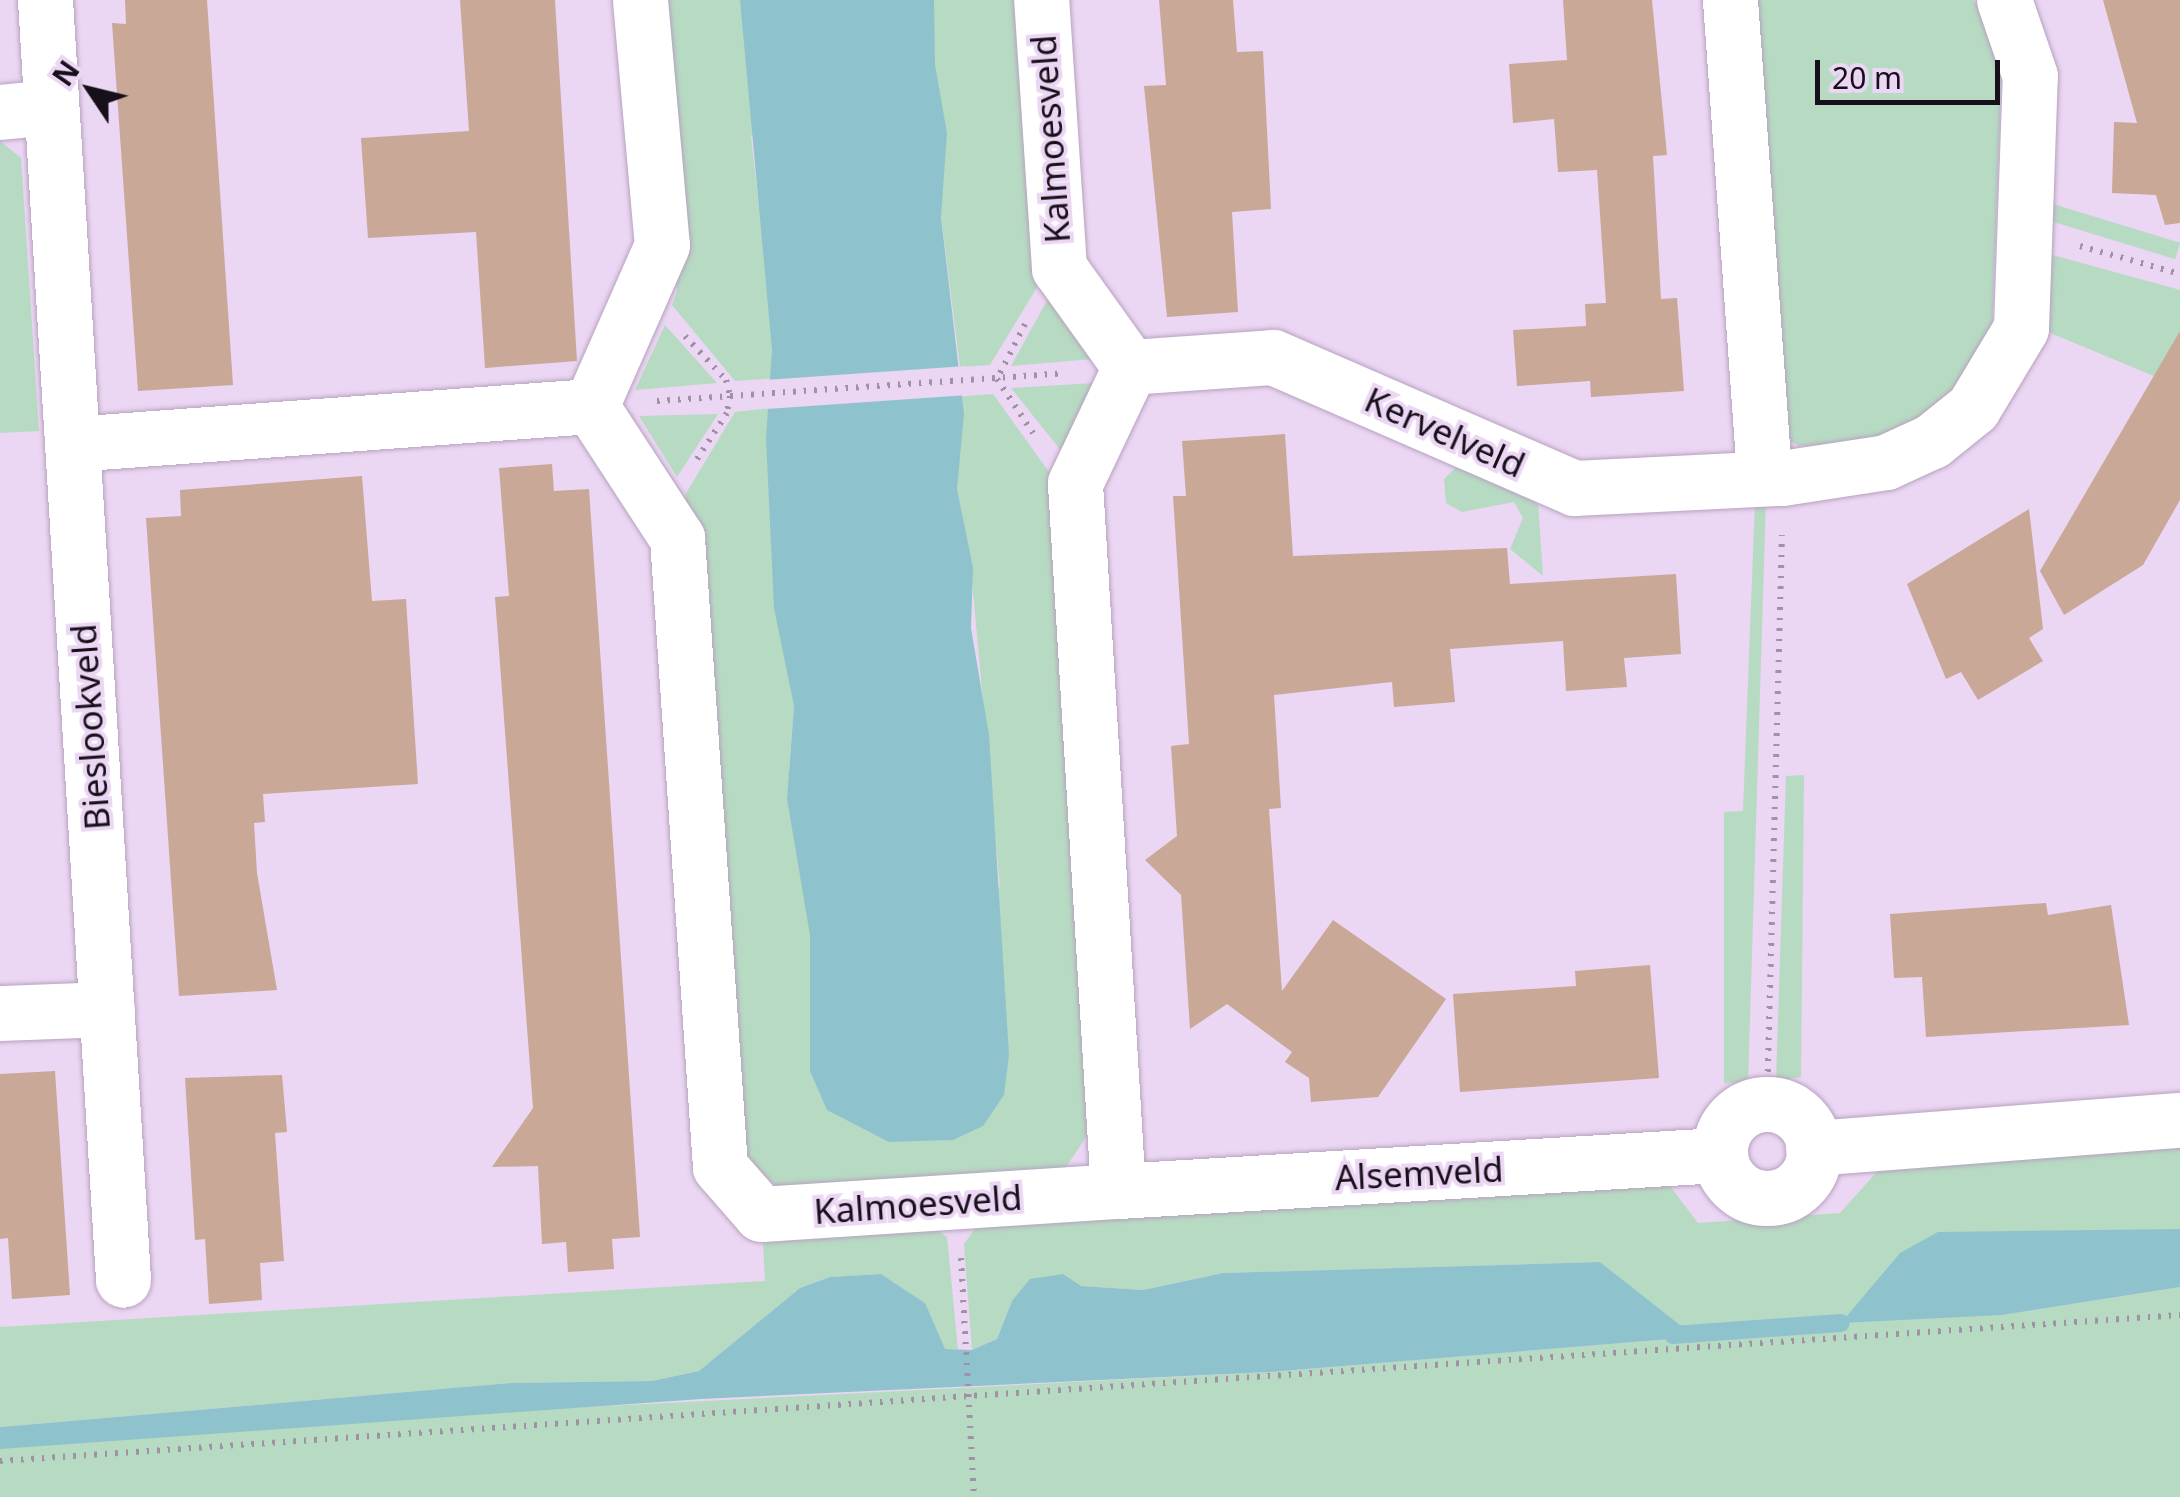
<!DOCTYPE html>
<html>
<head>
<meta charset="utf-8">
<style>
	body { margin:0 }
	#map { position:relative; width:2180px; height:1497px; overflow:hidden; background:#ebd6f3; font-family:"Noto Sans",sans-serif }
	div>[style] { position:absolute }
	.green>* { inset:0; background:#b7dac3; transform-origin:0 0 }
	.water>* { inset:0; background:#8ec3ce }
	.pier>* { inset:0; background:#ebd6f3; transform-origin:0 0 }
	.stream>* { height:18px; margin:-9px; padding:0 9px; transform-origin:9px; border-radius:9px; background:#8ec3ce }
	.building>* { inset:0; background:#c9a898 }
	.path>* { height:6px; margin-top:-3px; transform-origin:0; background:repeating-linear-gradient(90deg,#a191a7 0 2.5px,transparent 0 10.5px) }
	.roads { filter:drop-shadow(0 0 2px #b6a2be) drop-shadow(0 0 2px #b6a2be) }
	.minor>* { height:55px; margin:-27.5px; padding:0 27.5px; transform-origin:27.5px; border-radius:27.5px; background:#fff }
	.minor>.ring { margin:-27.5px; padding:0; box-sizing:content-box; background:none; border:55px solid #fff; border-radius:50% }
	span { translate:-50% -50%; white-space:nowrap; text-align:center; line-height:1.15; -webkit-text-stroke:8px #ebd6f3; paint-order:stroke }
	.street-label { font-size:35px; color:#17101a }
	.north { position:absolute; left:40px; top:40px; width:100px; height:100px; -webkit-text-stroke:8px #ebd6f3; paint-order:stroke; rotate:305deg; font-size:28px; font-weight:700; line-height:40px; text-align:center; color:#17101a }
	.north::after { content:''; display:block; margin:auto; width:35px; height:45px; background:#17101a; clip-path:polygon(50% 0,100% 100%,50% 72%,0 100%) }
	.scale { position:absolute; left:1815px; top:60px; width:185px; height:45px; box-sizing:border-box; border:5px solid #17101a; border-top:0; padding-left:12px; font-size:30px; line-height:35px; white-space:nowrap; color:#17101a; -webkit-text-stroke:8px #ebd6f3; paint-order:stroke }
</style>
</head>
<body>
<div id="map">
	<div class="green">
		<div style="clip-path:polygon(656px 0,751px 0,772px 119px,751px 136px,778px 378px,735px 381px,672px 305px,677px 291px)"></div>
		<div style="clip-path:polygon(914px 0,1020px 0,1042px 279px,990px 365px,960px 367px)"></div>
		<div style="clip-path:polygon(1749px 0,1973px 0,1987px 15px,2002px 66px,1992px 328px,1952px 393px,1924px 417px,1866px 443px,1799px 446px,1783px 437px)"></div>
		<div style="clip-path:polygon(0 141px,21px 158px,39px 431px,0 433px)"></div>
		<div style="left:2053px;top:204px;width:133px;height:17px;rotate:17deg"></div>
		<div style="clip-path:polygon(2049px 254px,2180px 290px,2180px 387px,2041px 329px)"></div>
		<div style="clip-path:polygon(1050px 295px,1093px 359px,1011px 366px)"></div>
		<div style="clip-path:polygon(665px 325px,717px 383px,635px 390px)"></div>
		<div style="clip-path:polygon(1094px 383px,1062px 452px,1011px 388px)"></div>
		<div style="clip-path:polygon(993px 394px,1052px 476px,1093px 1127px,1062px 1173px,782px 1191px,741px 1154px,685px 495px,735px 412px,780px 407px,785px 502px,773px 564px,794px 706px,789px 771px,1000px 888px,972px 581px,939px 398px)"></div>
		<div style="clip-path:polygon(718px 414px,677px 477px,639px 416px)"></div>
		<div style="clip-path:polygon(1457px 466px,1538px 504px,1543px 576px,1510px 549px,1523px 518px,1514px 502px,1462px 512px,1446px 503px,1444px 479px)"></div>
		<div style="clip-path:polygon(1766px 500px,1748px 1082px,1724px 1083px,1724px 812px,1743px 811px,1755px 501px)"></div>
		<div style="clip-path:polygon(1804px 775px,1801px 1077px,1776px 1081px,1786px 776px)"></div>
		<div style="clip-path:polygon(2180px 1142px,2180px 1229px,2129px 1234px,2002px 1315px,2180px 1287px,2180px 1497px,0 1497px,0 1437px,1270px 1372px,1693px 1337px,1600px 1262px,1223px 1273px,1143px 1290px,1081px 1286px,1012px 1301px,997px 1339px,972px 1350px,964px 1244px,977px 1226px,1663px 1177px,1698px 1223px,1840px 1213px,1884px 1164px)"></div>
		<div style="clip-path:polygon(935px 1229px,947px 1237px,958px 1349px,945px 1349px,932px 1333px,925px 1303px,881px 1274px,830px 1277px,800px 1288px,699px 1371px,652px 1381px,511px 1383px,0 1427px,0 1327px,765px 1281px,763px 1243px)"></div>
	</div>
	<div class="water">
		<div style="clip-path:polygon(740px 0,934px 0,935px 65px,947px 133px,941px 217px,964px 414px,957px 489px,973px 568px,971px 628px,989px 735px,1009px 1055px,1004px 1095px,983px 1126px,953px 1140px,889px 1142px,827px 1110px,810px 1071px,810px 935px,787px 799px,794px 706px,774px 608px,766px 438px,772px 350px)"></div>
		<div style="clip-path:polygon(2180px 1229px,2180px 1287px,2002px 1315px,1841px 1323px,1900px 1253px,1938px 1232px)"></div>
		<div style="clip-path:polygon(1600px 1262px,1695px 1337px,1270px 1372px,701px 1399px,0 1449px,0 1427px,511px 1383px,652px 1381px,699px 1371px,800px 1288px,830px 1277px,881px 1274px,925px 1303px,945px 1349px,972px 1350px,997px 1339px,1012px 1301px,1030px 1279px,1063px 1274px,1081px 1286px,1143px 1290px,1223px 1273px)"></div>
	</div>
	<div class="pier">
		<div style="left:966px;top:366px;width:29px;height:202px;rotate:86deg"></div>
	</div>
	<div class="stream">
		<div style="left:1673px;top:1335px;width:168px;rotate:-4.1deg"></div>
	</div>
	<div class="building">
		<div style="clip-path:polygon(125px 0,207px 0,233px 385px,138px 391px,112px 23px,126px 24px)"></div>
		<div style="clip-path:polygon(460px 0,555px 0,577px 361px,485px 368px,476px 232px,368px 238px,361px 138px,469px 131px)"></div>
		<div style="clip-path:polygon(1159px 0,1233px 0,1237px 52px,1263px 51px,1271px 209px,1232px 212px,1238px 312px,1167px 317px,1144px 86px,1166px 85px)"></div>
		<div style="clip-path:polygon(1563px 0,1652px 0,1667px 155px,1653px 156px,1661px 299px,1677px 298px,1684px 391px,1591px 397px,1590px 381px,1517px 386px,1513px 330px,1586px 326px,1585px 304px,1606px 303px,1597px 170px,1558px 172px,1554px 119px,1513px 123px,1509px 64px,1567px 60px)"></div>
		<div style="clip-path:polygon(2103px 0,2180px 0,2180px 223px,2165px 225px,2156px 195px,2112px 193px,2114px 122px,2137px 123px)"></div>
		<div style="clip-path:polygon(2180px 331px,2180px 500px,2143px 565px,2064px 615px,2040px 571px)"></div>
		<div style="clip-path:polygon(1285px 434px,1293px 556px,1507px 548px,1510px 584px,1676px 574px,1681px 654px,1624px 658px,1627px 687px,1566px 691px,1563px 641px,1450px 649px,1455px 702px,1394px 707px,1392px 682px,1274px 695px,1281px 808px,1269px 809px,1282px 991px,1333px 920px,1446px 999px,1378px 1097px,1311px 1102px,1309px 1078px,1285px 1062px,1292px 1052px,1227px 1004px,1190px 1029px,1181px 895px,1145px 860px,1177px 836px,1171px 746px,1189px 744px,1173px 496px,1186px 496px,1182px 441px)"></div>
		<div style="clip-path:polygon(552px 464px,554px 491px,589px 489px,640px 1237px,612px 1239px,614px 1269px,568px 1272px,566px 1242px,542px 1244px,538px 1166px,492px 1167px,533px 1108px,495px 597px,509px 596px,499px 468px)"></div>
		<div style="clip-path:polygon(362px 476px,372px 601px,406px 599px,418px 784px,263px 794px,265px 822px,254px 823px,257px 873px,277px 990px,179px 996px,146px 518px,181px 516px,180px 490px)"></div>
		<div style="clip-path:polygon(2029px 509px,2043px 629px,2029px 638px,2043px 661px,1978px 700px,1961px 672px,1946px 679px,1907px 584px)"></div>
		<div style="clip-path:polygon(2046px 903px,2048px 915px,2111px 905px,2129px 1025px,1926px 1037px,1922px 977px,1894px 978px,1890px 914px)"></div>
		<div style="clip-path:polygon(1650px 965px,1659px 1078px,1460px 1092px,1453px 994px,1576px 986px,1575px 971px)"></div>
		<div style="clip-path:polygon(55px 1071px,70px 1295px,12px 1299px,8px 1238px,0 1239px,0 1074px)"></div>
		<div style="clip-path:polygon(282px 1075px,287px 1132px,275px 1133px,284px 1261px,260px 1263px,262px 1300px,209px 1304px,205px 1239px,195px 1240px,185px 1078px)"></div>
	</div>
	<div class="path">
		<div style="left:2080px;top:246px;width:104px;rotate:15.6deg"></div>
		<div style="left:1025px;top:324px;width:62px;rotate:117deg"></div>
		<div style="left:997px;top:379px;width:65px;rotate:56.3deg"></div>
		<div style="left:685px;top:336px;width:60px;rotate:47deg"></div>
		<div style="left:726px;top:380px;width:16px;rotate:76deg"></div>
		<div style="left:730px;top:396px;width:17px;rotate:100deg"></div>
		<div style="left:727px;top:413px;width:59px;rotate:123.1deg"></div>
		<div style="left:657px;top:401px;width:408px;rotate:-3.9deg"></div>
		<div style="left:1767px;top:1103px;width:568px;rotate:-88.49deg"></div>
		<div style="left:961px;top:1258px;width:239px;rotate:86.9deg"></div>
		<div style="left:0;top:1461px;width:2185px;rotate:-3.83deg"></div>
	</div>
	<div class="roads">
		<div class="minor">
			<div style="left:45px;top:0;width:1282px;rotate:86.51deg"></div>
			<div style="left:640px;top:0;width:246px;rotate:84.9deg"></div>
			<div style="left:662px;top:245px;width:176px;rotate:113.8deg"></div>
			<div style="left:591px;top:406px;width:158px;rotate:56.9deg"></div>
			<div style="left:677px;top:538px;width:630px;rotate:86.09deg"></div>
			<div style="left:720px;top:1167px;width:62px;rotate:48.9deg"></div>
			<div style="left:761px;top:1214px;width:358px;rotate:-3.7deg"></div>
			<div style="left:1118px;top:1191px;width:709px;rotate:-93.48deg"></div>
			<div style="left:1075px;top:483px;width:128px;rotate:-64.6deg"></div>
			<div style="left:1130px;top:367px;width:122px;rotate:-125.6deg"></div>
			<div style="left:1059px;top:268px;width:269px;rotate:-93.8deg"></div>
			<div style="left:1730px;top:0;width:479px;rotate:85.9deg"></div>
			<div style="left:0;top:112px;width:51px;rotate:-5.6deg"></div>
			<div style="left:1130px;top:367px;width:143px;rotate:-4deg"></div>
			<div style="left:1273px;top:357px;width:328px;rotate:23.5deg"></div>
			<div style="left:1574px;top:488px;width:208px;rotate:-2.8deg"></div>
			<div style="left:1782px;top:478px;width:105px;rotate:-8.7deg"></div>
			<div style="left:1886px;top:462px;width:51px;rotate:-24.5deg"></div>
			<div style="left:1932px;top:441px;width:53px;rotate:-38.8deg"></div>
			<div style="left:1973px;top:408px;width:93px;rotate:-59deg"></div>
			<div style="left:2021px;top:328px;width:252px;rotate:-88deg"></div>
			<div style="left:2030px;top:76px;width:80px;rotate:-108.9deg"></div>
			<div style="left:72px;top:444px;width:520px;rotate:-4.19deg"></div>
			<div style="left:0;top:1013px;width:107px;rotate:-2.1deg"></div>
			<div class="ring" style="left:1720px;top:1104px;width:39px;height:39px"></div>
			<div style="left:1813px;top:1148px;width:368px;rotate:-4.4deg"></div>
			<div style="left:1118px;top:1191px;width:602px;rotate:-3.43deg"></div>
		</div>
	</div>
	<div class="street-label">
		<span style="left:1050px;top:139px;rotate:-94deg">Kalmoesveld</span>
		<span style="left:1445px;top:432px;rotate:24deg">Kervelveld</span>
		<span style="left:90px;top:727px;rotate:-94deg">Bieslookveld</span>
		<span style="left:1419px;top:1173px;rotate:-3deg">Alsemveld</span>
		<span style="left:918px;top:1204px;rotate:-4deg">Kalmoesveld</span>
	</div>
	<div class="north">N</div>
	<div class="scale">20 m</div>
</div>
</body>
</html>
